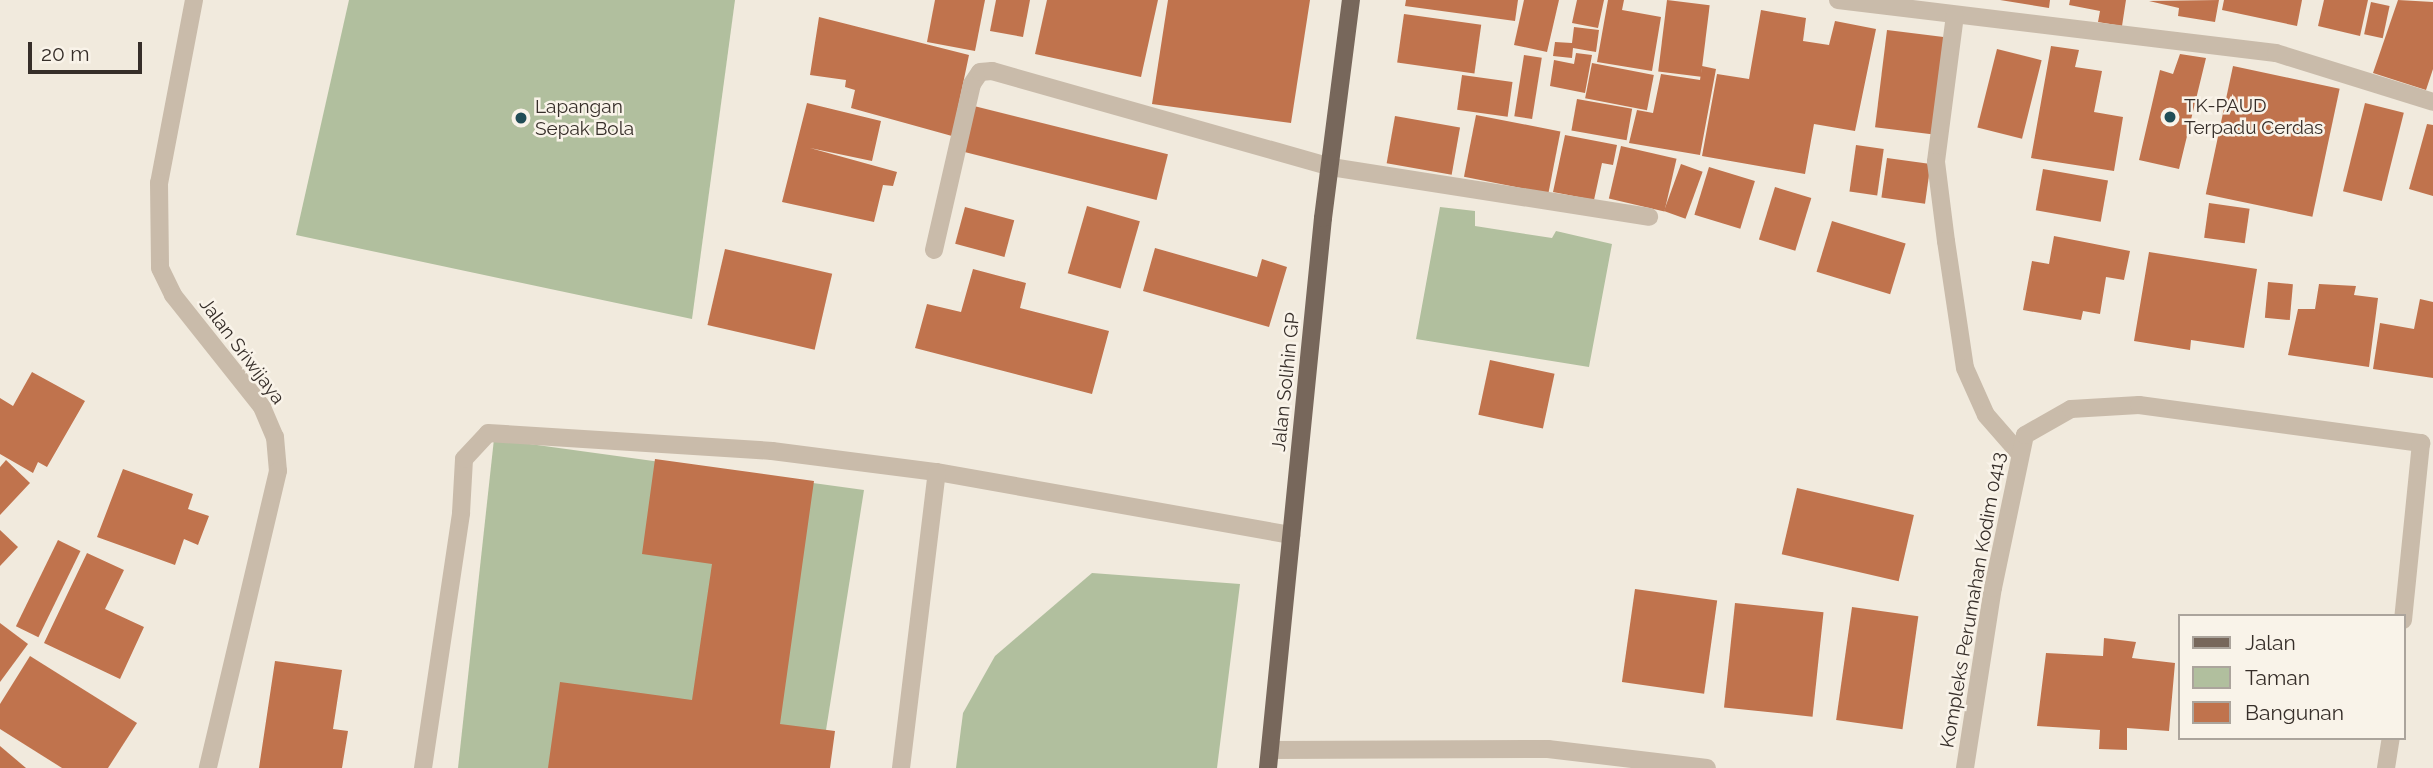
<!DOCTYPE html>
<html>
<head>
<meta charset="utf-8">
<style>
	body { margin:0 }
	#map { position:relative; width:2433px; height:768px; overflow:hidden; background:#f1eadd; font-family:Raleway,sans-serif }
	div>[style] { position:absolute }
	.green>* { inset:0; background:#b1bf9e }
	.building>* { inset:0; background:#c0734d; transform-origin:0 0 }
	.minor>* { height:18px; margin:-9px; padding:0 9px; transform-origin:9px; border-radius:9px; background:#c9bbaa }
	.major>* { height:18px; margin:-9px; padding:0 9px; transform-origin:9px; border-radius:9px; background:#77675b }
	.dots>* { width:19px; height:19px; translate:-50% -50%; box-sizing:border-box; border:4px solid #f9f3e9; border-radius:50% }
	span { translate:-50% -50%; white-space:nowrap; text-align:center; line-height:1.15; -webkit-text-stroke:5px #f9f3e9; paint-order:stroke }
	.poi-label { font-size:19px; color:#362e29 }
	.left { translate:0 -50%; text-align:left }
	.street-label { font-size:19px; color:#362e29 }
	.legend { position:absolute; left:2178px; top:614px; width:228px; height:126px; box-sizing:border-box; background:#f9f3e9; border:2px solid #aba49c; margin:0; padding:9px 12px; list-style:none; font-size:21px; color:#362e29 }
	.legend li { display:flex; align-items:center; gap:14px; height:35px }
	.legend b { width:35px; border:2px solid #aba49c }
	.scale { position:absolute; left:28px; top:42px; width:114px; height:32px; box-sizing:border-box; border:4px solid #362e29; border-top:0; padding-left:9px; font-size:21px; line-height:24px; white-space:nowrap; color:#362e29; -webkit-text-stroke:5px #f9f3e9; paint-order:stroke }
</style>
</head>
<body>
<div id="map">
	<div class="green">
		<div style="clip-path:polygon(349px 0,735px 0,692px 319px,296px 235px)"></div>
		<div style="clip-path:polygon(1440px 207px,1475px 211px,1475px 226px,1552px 238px,1556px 231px,1612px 244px,1589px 367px,1416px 339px)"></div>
		<div style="clip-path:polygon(494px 439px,864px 490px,820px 768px,458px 768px)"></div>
		<div style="clip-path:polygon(1092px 573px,1240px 584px,1217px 768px,956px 768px,963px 713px,995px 656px)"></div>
	</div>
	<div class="building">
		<div style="clip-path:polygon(935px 0,985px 0,975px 51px,927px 42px)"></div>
		<div style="clip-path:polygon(996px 0,1030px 0,1023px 37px,990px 31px)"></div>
		<div style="clip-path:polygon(1047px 0,1158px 0,1141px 77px,1035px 54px)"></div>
		<div style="clip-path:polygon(1168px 0,1310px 0,1291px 123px,1152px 104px)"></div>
		<div style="clip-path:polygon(1406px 0,1518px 0,1515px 21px,1405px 6px)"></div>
		<div style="clip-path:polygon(1524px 0,1559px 0,1547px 52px,1514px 45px)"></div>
		<div style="clip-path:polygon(1577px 0,1604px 0,1598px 28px,1572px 23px)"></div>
		<div style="clip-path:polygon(1608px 0,1624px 0,1622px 10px,1661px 17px,1652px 71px,1597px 62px)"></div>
		<div style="left:1667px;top:0;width:43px;height:72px;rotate:7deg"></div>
		<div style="clip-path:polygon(2000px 0,2050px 0,2049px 8px)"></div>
		<div style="clip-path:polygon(2070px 0,2126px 0,2122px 26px,2098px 22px,2100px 11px,2069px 5px)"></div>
		<div style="clip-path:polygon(2219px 0,2215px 22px,2178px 16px,2179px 8px,2149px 1px)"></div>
		<div style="clip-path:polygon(2224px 0,2302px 0,2297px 26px,2222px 10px)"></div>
		<div style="clip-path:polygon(2324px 0,2368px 0,2360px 36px,2318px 26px)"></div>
		<div style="clip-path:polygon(2398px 0,2433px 2px,2433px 69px,2426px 90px,2373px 73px)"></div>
		<div style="left:2371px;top:2px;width:19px;height:33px;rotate:12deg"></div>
		<div style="clip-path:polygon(1761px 10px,1806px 18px,1803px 41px,1829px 45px,1835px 21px,1876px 29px,1855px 131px,1814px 124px,1805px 174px,1702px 156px,1717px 74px,1749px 79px)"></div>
		<div style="left:1404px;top:14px;width:78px;height:49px;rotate:8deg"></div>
		<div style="clip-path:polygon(819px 17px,969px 55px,952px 136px,851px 108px,855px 90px,845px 87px,846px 80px,810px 75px)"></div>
		<div style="clip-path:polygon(1574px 27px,1599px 30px,1596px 52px,1573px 48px,1572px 58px,1553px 56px,1555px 42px,1572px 43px)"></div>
		<div style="left:1887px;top:30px;width:61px;height:98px;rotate:7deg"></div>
		<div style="clip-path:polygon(2051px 46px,2079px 50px,2075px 67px,2102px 71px,2094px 112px,2123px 117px,2114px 171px,2031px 158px)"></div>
		<div style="left:1997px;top:49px;width:46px;height:81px;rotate:14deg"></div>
		<div style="clip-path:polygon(1576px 53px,1592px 55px,1585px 93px,1550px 86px,1554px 60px,1574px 64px)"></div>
		<div style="clip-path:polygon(2180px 54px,2206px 58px,2179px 169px,2139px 160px,2160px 70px,2173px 74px)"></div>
		<div style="left:1524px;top:55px;width:18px;height:62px;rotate:9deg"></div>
		<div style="left:1592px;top:63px;width:63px;height:36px;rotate:11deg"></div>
		<div style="clip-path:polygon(1702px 66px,1716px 69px,1700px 155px,1629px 143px,1637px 110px,1653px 113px,1661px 74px,1700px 80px)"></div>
		<div style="left:2233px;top:66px;width:109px;height:131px;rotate:12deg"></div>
		<div style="left:1462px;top:75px;width:51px;height:35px;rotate:8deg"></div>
		<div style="left:1577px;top:99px;width:56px;height:32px;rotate:10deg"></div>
		<div style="clip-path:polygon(807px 103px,881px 121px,872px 161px,810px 148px,897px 172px,893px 186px,883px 185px,874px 222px,782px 202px)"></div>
		<div style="left:2365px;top:103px;width:40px;height:91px;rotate:14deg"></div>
		<div style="left:970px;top:105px;width:204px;height:47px;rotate:14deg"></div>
		<div style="left:1476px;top:115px;width:86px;height:63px;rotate:11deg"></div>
		<div style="left:1395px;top:116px;width:66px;height:48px;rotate:10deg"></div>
		<div style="clip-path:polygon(2427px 124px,2433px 125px,2433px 196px,2409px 189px)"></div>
		<div style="clip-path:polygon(1565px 135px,1617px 145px,1613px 165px,1602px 163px,1594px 200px,1553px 192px)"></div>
		<div style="left:1856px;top:145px;width:28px;height:47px;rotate:8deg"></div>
		<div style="left:1621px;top:146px;width:57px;height:54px;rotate:13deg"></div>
		<div style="left:1887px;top:158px;width:44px;height:40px;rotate:8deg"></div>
		<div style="left:1681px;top:164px;width:23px;height:50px;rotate:20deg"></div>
		<div style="left:1709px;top:167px;width:48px;height:50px;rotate:17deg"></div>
		<div style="left:2043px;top:169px;width:66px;height:42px;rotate:10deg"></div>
		<div style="left:1775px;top:187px;width:38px;height:55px;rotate:17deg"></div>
		<div style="left:2209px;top:203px;width:41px;height:35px;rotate:8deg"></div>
		<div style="left:1087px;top:206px;width:55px;height:70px;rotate:16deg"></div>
		<div style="left:965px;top:207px;width:51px;height:38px;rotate:15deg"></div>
		<div style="left:1832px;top:221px;width:77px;height:53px;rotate:17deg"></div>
		<div style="clip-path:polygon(2054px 236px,2130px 251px,2124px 280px,2106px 277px,2100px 314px,2083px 311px,2081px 320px,2023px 310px,2032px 261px,2049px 264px)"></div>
		<div style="clip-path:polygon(1155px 248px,1257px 277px,1262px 259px,1287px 267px,1269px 327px,1143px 291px)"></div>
		<div style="left:725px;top:249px;width:110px;height:78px;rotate:13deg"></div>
		<div style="clip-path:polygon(2149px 252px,2257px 269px,2244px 348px,2191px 340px,2190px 350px,2134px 341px)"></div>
		<div style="clip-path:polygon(973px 269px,1026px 283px,1020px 308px,1109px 331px,1092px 394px,915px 348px,927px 304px,961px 312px)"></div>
		<div style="left:2268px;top:282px;width:25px;height:36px;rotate:5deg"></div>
		<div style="clip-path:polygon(2319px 284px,2356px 286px,2354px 295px,2378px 298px,2369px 367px,2288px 355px,2298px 309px,2315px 309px)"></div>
		<div style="clip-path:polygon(2420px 299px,2433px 302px,2433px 378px,2373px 369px,2380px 323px,2414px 329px)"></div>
		<div style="left:1490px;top:360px;width:66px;height:56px;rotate:12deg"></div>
		<div style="clip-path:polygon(32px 372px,85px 401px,47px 467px,38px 462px,33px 473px,0 454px,0 398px,13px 406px)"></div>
		<div style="clip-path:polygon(655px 459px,814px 481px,780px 724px,835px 731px,830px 768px,548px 768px,560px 682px,692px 700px,712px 564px,642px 554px)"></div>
		<div style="clip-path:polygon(6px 460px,30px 483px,0 515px,0 467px)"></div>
		<div style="clip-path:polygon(123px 469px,193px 494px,188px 509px,209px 516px,198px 545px,184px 539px,175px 565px,97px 537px)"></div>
		<div style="left:1797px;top:488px;width:120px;height:68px;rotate:13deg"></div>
		<div style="clip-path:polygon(0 530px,18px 547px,0 566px)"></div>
		<div style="left:58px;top:540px;width:25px;height:96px;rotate:26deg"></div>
		<div style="clip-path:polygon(87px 553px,124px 570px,105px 609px,144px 627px,120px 679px,44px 643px)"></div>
		<div style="left:1635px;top:589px;width:83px;height:94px;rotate:8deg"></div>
		<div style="left:1735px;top:603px;width:89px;height:105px;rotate:6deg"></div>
		<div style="left:1852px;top:607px;width:67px;height:114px;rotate:8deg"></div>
		<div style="clip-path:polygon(0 623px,28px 644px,0 682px)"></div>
		<div style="clip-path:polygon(2104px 638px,2136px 642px,2132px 658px,2175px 663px,2169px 731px,2127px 728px,2127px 750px,2099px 749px,2100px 730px,2037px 726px,2046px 653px,2103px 656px)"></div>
		<div style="clip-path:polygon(30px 656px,137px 723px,108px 768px,62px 768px,0 729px,0 704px)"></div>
		<div style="clip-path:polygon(275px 661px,342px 670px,333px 729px,348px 731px,342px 768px,259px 768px)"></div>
		<div style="clip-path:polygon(0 746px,26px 768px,0 768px)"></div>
	</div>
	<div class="minor">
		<div style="left:194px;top:0;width:186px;rotate:100.8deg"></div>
		<div style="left:159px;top:183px;width:85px;rotate:89.3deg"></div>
		<div style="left:160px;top:268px;width:30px;rotate:64deg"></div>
		<div style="left:173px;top:295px;width:143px;rotate:51.5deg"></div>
		<div style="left:262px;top:407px;width:33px;rotate:67deg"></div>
		<div style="left:275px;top:437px;width:34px;rotate:85deg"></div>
		<div style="left:278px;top:471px;width:305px;rotate:103.3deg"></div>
		<div style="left:1838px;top:0;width:441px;rotate:6.9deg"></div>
		<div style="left:2276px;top:53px;width:164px;rotate:17.3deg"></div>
		<div style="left:1955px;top:15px;width:148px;rotate:97.4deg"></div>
		<div style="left:1936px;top:162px;width:80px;rotate:82.8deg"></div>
		<div style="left:1946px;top:241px;width:128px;rotate:81.5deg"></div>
		<div style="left:1965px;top:368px;width:51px;rotate:65.9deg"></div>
		<div style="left:1986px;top:415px;width:52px;rotate:48.9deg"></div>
		<div style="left:934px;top:250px;width:170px;rotate:-77.1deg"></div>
		<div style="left:972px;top:84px;width:14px;rotate:-56deg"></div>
		<div style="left:980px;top:72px;width:12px;rotate:-5deg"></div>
		<div style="left:992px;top:71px;width:352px;rotate:15.8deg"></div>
		<div style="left:1331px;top:167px;width:322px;rotate:8.9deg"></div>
		<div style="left:1270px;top:750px;width:278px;rotate:-0.2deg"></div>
		<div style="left:1548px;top:749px;width:160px;rotate:6.8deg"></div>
		<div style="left:423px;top:768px;width:258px;rotate:-81.5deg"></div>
		<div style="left:461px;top:513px;width:54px;rotate:-86.8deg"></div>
		<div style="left:464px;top:459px;width:35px;rotate:-47deg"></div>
		<div style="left:488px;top:433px;width:285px;rotate:3.6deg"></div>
		<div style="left:772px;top:451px;width:166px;rotate:7.3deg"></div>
		<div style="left:937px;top:472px;width:360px;rotate:10.1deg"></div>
		<div style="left:901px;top:768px;width:298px;rotate:-83.1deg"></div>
		<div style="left:1965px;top:768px;width:182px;rotate:-81.2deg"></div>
		<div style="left:1993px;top:588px;width:156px;rotate:-78.2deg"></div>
		<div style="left:2025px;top:435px;width:53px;rotate:-29.5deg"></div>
		<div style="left:2071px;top:409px;width:68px;rotate:-3.4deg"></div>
		<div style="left:2139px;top:405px;width:285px;rotate:7.7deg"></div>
		<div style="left:2421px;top:443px;width:178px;rotate:95.8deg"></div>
		<div style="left:2386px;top:768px;width:30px;rotate:-81deg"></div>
	</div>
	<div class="major">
		<div style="left:1268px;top:768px;width:553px;rotate:-84.29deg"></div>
		<div style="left:1323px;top:218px;width:220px;rotate:-82.7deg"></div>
	</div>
	<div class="dots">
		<div style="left:2170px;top:117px;background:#214d56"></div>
		<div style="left:521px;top:118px;background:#214d56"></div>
	</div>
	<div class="poi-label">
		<span class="left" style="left:2184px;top:117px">TK-PAUD<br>Terpadu Cerdas</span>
		<span class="left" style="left:535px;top:118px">Lapangan<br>Sepak Bola</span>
	</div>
	<div class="street-label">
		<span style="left:242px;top:351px;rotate:53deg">Jalan Sriwijaya</span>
		<span style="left:1286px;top:382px;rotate:-84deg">Jalan Solihin GP</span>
		<span style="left:1973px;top:600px;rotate:-80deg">Kompleks Perumahan Kodim 0413</span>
	</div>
	<ul class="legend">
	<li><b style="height:9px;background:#77675b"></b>Jalan</li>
	<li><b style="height:19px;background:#b1bf9e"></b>Taman</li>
	<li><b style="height:19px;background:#c0734d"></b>Bangunan</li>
	</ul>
	<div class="scale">20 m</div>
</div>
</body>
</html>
